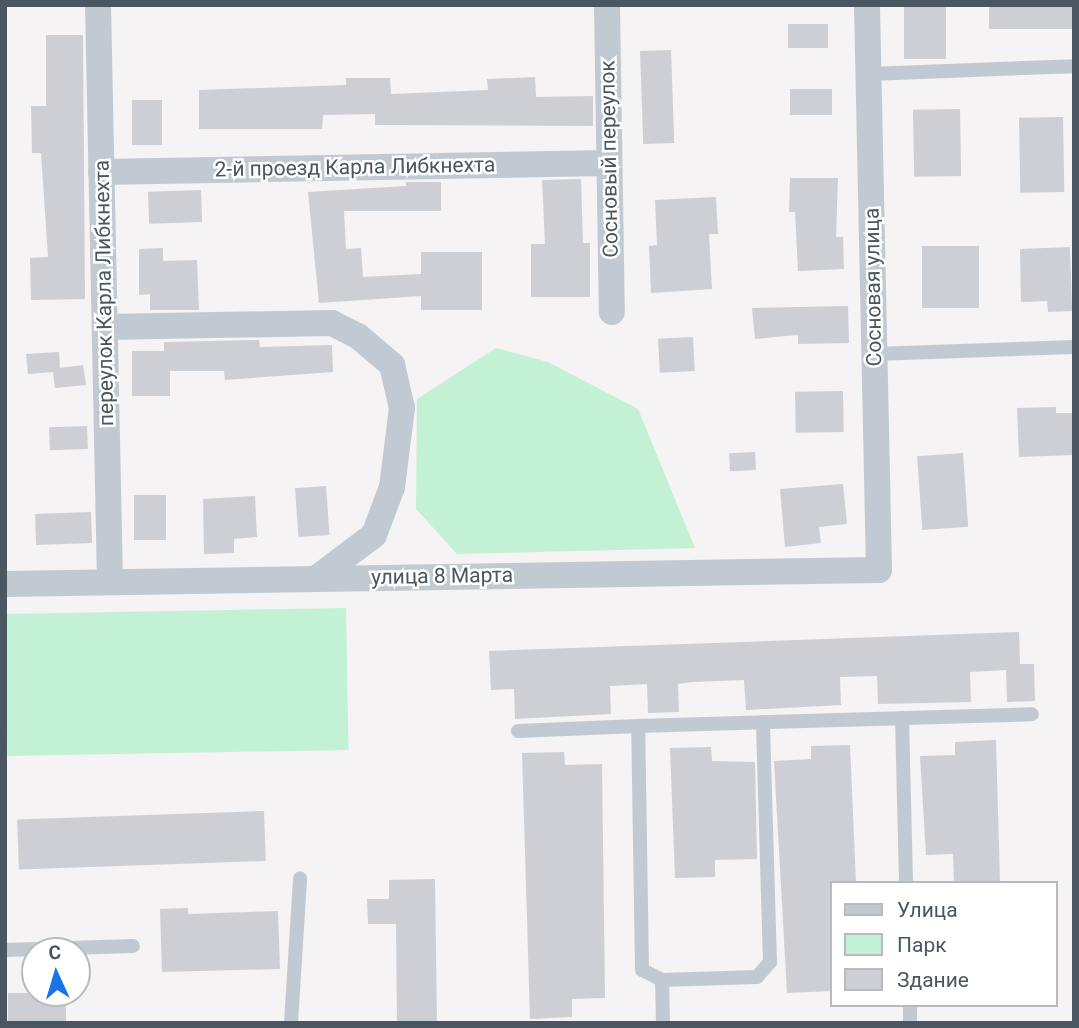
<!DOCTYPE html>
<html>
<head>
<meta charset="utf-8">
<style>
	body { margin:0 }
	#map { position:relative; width:1079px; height:1028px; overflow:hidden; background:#f5f3f3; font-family:Roboto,sans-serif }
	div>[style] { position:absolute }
	.green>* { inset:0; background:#c3f1d5; transform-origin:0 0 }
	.building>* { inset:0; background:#cdcfd5; transform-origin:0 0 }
	.lane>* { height:14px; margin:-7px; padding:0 7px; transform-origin:7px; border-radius:7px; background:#c1cad2 }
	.street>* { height:26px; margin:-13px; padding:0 13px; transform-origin:13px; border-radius:13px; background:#c1cad2 }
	span { translate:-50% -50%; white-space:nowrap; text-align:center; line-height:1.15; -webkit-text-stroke:5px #fff; paint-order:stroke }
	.street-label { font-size:21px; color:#4a5661 }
	.frame { position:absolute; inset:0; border:7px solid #4a5661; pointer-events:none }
	.legend { position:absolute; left:830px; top:881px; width:228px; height:126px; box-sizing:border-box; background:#fff; border:2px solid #b7bbc0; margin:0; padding:9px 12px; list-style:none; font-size:21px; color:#4a5661 }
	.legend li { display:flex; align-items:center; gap:14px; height:35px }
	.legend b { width:35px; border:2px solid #b7bbc0 }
	.north { position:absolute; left:21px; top:937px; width:70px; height:70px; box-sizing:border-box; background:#fff; border:2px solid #b7bbc0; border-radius:50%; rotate:356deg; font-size:19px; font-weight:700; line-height:28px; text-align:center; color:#4a5661 }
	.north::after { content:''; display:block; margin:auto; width:24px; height:32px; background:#1a73e8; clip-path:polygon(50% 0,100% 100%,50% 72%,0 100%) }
</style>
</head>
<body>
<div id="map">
	<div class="green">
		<div style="clip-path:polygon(496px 348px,548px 362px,638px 409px,695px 548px,457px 554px,416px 509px,417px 399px)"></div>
		<div style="left:346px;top:608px;width:142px;height:341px;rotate:89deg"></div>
	</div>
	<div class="building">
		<div style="left:904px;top:5px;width:42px;height:54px"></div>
		<div style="left:989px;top:5px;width:85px;height:24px"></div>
		<div style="left:788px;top:24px;width:40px;height:24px"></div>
		<div style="clip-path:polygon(46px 35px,83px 35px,85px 299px,31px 300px,30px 258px,48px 257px,41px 153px,32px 153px,31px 106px,46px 106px)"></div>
		<div style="left:671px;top:50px;width:93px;height:31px;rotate:88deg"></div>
		<div style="clip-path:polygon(535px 77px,536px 97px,593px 96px,593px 126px,375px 125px,375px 114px,323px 115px,322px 129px,199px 129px,199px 90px,346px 85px,346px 78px,390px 78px,391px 94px,488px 90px,487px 79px)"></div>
		<div style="left:832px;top:89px;width:26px;height:42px;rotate:90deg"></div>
		<div style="left:132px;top:100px;width:30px;height:45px"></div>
		<div style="left:960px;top:109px;width:67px;height:47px;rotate:89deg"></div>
		<div style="left:1063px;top:117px;width:75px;height:44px;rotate:89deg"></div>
		<div style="clip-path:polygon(790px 178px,838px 178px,836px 237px,843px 237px,844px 269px,798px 271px,795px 212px,789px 212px)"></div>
		<div style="clip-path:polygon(581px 179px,583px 243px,590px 243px,590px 297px,531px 297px,531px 244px,545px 244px,542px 180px)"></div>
		<div style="clip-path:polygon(406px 182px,441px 182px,441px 211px,344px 211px,346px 249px,361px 248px,363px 277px,421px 274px,421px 252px,482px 252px,482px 310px,421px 310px,421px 296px,319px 303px,308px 192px,406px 186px)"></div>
		<div style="left:201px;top:190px;width:32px;height:53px;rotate:88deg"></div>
		<div style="clip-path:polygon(716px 197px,718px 234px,709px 234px,712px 289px,651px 293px,649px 246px,657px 245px,655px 200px)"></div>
		<div style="left:922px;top:246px;width:57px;height:62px"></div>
		<div style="clip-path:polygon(1070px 247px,1072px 311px,1048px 312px,1047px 301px,1021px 302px,1020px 249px)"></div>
		<div style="clip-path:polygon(163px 248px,163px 261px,197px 260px,199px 310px,150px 310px,150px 294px,139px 295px,139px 249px)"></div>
		<div style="clip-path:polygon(848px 306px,849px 343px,798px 344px,798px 335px,755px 339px,752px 308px)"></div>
		<div style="left:693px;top:337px;width:34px;height:35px;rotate:87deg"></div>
		<div style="clip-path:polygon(259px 340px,260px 347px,332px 345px,333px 372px,225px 380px,224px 371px,170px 371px,170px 396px,132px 396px,132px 351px,164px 351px,164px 342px)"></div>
		<div style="clip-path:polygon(59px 352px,60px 368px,83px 365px,86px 385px,55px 388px,53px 372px,28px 374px,26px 354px)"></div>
		<div style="left:843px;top:391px;width:41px;height:48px;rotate:89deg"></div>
		<div style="clip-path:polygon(1056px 407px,1056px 413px,1074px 413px,1074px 455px,1019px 457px,1017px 408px)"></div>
		<div style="left:87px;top:426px;width:23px;height:38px;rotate:88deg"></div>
		<div style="left:755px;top:452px;width:18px;height:26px;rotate:87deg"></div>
		<div style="left:963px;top:453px;width:74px;height:46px;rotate:86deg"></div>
		<div style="clip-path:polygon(843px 484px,847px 524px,819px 527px,821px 543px,785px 547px,780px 489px)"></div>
		<div style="left:326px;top:486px;width:49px;height:31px;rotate:86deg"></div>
		<div style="left:134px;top:495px;width:32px;height:45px"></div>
		<div style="clip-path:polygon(255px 496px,257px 537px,234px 539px,234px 553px,204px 554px,203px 499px)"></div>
		<div style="left:91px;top:512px;width:31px;height:56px;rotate:88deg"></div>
		<div style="clip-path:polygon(1019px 632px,1020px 664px,1034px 664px,1035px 701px,1007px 702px,1006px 670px,970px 672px,971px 702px,878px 704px,877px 676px,840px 677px,841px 705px,746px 710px,744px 680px,692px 682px,678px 684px,679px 712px,648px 713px,647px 684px,610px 686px,611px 714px,515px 719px,514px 689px,491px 690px,489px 651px)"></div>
		<div style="clip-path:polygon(996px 740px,1000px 883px,954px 883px,953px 854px,926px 855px,920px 756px,955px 755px,955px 742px)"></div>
		<div style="clip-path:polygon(850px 745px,856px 883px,832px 883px,832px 991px,787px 993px,774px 761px,811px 759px,811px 746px)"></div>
		<div style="clip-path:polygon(711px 747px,712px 761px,755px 762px,757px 859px,715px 860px,715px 877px,675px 878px,670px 748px)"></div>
		<div style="clip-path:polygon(564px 752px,565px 765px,602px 764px,605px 998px,572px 999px,572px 1017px,530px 1019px,522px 753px)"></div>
		<div style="left:264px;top:811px;width:50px;height:247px;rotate:88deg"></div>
		<div style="clip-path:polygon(435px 879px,437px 1023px,397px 1023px,396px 924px,368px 924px,367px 899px,389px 899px,389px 880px)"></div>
		<div style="clip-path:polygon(188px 908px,188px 914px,278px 911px,280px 969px,162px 972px,160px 909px)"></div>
		<div style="left:8px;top:993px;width:58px;height:30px"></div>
	</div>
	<div class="lane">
		<div style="left:869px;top:74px;width:205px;rotate:-2.2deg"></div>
		<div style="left:874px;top:354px;width:200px;rotate:-2deg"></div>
		<div style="left:902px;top:718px;width:165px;rotate:88.6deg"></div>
		<div style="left:518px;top:731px;width:120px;rotate:-2.4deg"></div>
		<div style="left:5px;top:950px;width:128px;rotate:-1.8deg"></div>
		<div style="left:662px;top:980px;width:95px;rotate:-1.8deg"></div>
		<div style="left:757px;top:977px;width:20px;rotate:-49deg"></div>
		<div style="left:770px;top:962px;width:240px;rotate:-91.7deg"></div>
		<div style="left:910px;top:1005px;width:18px;rotate:90deg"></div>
		<div style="left:291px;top:1023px;width:145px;rotate:-86.4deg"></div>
		<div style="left:663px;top:1023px;width:43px;rotate:-91.3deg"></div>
		<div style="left:662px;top:980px;width:22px;rotate:-153deg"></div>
		<div style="left:642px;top:970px;width:244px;rotate:-90.9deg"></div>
		<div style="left:638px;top:726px;width:394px;rotate:-1.7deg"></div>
	</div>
	<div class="street">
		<div style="left:98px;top:5px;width:577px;rotate:88.81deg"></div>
		<div style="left:607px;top:5px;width:307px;rotate:89.1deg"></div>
		<div style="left:101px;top:172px;width:508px;rotate:-1.01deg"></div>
		<div style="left:105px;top:327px;width:227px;rotate:-1deg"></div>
		<div style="left:332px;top:323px;width:29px;rotate:27deg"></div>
		<div style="left:358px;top:336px;width:45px;rotate:40.5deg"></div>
		<div style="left:392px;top:365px;width:44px;rotate:76.9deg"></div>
		<div style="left:402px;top:408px;width:80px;rotate:97.2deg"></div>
		<div style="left:392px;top:487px;width:51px;rotate:110.6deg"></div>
		<div style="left:374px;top:535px;width:71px;rotate:143deg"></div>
		<div style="left:5px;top:584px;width:874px;rotate:-0.92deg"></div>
		<div style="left:879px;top:570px;width:565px;rotate:-91.22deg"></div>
	</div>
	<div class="street-label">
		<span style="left:609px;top:159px;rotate:-91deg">Сосновый переулок</span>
		<span style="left:355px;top:167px;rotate:-1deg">2-й проезд Карла Либкнехта</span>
		<span style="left:873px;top:287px;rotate:-91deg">Сосновая улица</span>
		<span style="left:104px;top:293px;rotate:-91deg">переулок Карла Либкнехта</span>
		<span style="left:442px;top:576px;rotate:-1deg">улица 8 Марта</span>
	</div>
	<div class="frame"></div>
	<ul class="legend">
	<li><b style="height:9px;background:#c1cad2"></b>Улица</li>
	<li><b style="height:19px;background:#c3f1d5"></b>Парк</li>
	<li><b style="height:19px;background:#cdcfd5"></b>Здание</li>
	</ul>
	<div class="north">С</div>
</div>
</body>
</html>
